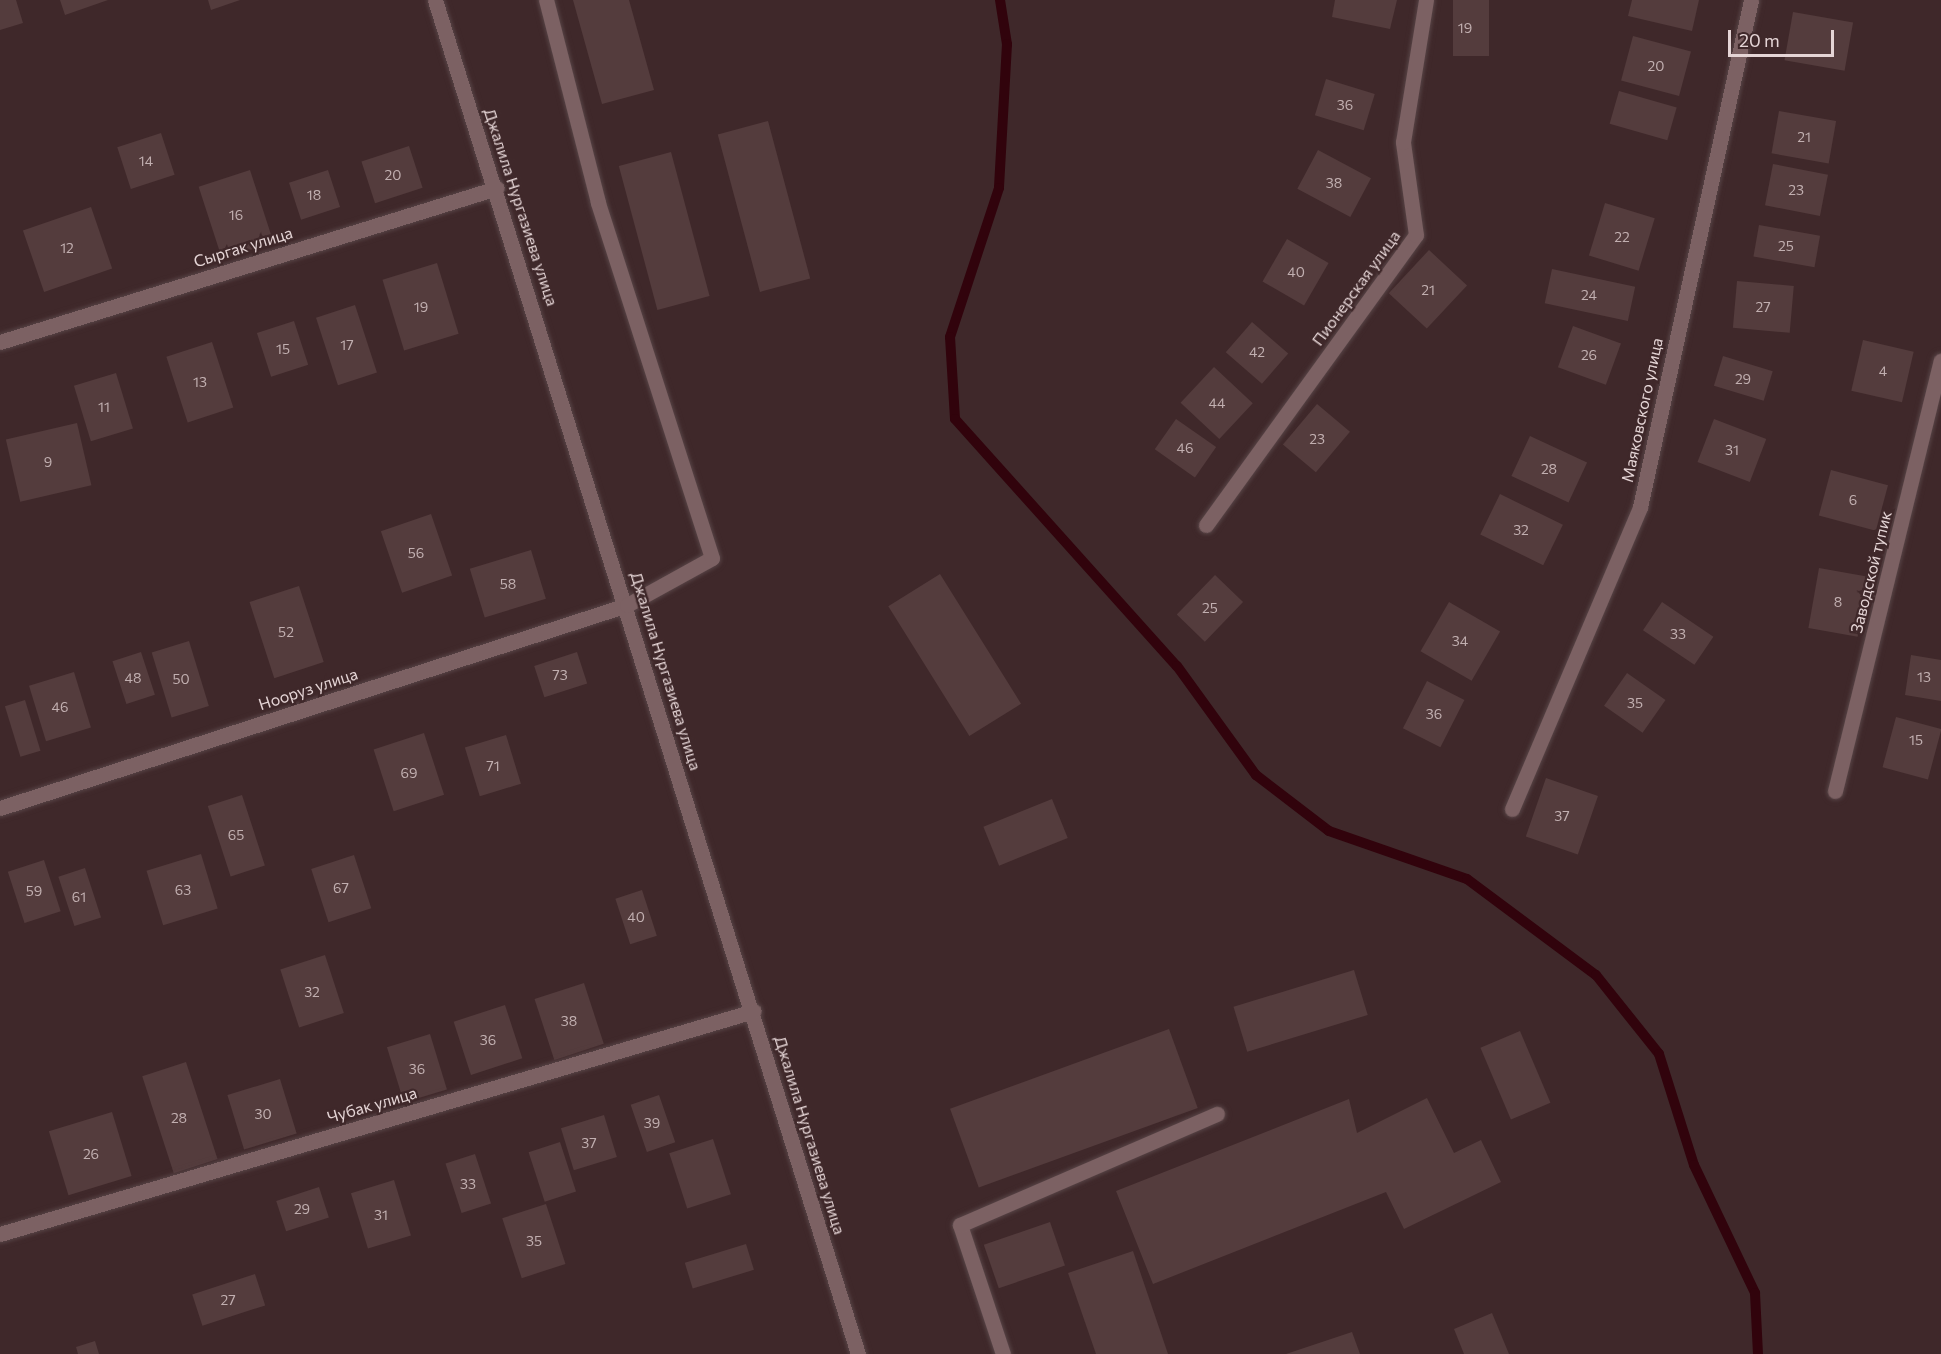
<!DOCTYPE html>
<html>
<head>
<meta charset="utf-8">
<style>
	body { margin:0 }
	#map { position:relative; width:1941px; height:1354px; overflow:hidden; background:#3f282a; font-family:Commissioner,sans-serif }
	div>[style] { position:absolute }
	.stream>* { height:10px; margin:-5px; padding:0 5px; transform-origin:5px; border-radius:5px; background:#31030c }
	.building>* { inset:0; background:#543c3d; transform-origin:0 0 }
	.roads { filter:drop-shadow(0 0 2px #574446) drop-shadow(0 0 2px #574446) }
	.minor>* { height:15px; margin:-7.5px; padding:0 7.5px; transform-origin:7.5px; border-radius:7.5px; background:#7c6163 }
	span { translate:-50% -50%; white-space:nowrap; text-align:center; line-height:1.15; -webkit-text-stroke:4.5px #3f282a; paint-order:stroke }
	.number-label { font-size:14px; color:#c1afb0 }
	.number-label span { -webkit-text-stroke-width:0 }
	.street-label { font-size:16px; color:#e5d5d6 }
	.scale { position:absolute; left:1728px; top:30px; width:106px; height:27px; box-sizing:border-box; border:3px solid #e5d5d6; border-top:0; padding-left:8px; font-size:18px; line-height:21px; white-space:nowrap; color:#e5d5d6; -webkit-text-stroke:4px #3f282a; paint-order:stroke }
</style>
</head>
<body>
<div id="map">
	<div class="stream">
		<div style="left:1000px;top:0;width:45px;rotate:81deg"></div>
		<div style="left:1007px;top:44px;width:144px;rotate:93.2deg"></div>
		<div style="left:999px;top:188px;width:157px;rotate:108.2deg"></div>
		<div style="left:950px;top:337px;width:82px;rotate:86.5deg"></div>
		<div style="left:955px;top:419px;width:332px;rotate:48.1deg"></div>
		<div style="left:1177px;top:666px;width:135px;rotate:54.1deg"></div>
		<div style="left:1256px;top:775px;width:92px;rotate:37.5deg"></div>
		<div style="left:1329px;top:831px;width:146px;rotate:19.2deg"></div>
		<div style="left:1467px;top:879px;width:161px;rotate:36.7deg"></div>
		<div style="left:1596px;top:975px;width:101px;rotate:51.4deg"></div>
		<div style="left:1659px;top:1054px;width:116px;rotate:72.5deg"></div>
		<div style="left:1694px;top:1165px;width:142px;rotate:64.5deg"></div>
		<div style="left:1755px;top:1293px;width:61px;rotate:87.2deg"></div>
	</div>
	<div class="building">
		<div style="clip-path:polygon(0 0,16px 0,23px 23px,0 30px)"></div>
		<div style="clip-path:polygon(60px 0,108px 0,65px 15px)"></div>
		<div style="clip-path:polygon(208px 0,240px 0,211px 10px)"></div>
		<div style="clip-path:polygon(573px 0,629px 0,654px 90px,602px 104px)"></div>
		<div style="clip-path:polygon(1335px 0,1397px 0,1390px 29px,1332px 17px)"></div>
		<div style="left:1453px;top:0;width:36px;height:56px"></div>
		<div style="clip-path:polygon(1632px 0,1699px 0,1692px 31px,1628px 16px)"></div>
		<div style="left:1793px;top:12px;width:61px;height:49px;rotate:10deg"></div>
		<div style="left:1633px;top:36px;width:60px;height:46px;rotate:15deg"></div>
		<div style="left:1326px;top:79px;width:51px;height:38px;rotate:17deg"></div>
		<div style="left:1619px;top:91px;width:60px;height:34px;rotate:16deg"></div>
		<div style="left:1779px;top:111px;width:58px;height:43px;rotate:10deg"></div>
		<div style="left:768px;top:121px;width:163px;height:52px;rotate:75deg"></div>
		<div style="left:161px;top:133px;width:44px;height:46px;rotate:72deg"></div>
		<div style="left:409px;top:146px;width:44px;height:50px;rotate:72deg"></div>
		<div style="left:1318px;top:150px;width:60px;height:44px;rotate:28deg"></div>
		<div style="left:671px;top:152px;width:149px;height:54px;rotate:75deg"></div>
		<div style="left:1773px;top:164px;width:56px;height:42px;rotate:11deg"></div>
		<div style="left:250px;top:170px;width:76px;height:54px;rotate:72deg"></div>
		<div style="left:328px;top:170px;width:39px;height:41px;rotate:72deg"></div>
		<div style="left:1605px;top:203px;width:52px;height:55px;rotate:17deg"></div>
		<div style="left:91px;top:207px;width:65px;height:72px;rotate:71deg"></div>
		<div style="left:1759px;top:225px;width:62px;height:32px;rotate:10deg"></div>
		<div style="left:1287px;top:239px;width:48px;height:49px;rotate:30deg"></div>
		<div style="left:1429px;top:250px;width:52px;height:59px;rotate:43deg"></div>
		<div style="left:437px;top:263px;width:74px;height:57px;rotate:73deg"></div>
		<div style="left:1552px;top:269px;width:85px;height:35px;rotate:12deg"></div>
		<div style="left:1737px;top:281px;width:57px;height:47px;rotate:5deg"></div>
		<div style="left:355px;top:305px;width:71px;height:41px;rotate:72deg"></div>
		<div style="left:294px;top:321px;width:46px;height:39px;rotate:72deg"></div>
		<div style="left:1252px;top:322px;width:48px;height:40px;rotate:41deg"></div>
		<div style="left:1573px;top:326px;width:51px;height:44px;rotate:20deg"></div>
		<div style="left:1863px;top:340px;width:52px;height:52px;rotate:13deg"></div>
		<div style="left:212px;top:342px;width:69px;height:48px;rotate:72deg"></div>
		<div style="left:1723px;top:356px;width:52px;height:31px;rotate:17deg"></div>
		<div style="left:1214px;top:367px;width:53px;height:49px;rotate:43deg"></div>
		<div style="left:116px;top:373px;width:58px;height:44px;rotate:73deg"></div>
		<div style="left:1317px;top:404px;width:43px;height:53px;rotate:40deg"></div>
		<div style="left:1176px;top:419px;width:49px;height:37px;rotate:35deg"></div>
		<div style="left:1714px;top:419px;width:56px;height:46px;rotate:21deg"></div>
		<div style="left:77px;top:423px;width:64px;height:73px;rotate:77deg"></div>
		<div style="left:1530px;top:436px;width:63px;height:44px;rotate:25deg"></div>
		<div style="left:1831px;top:470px;width:59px;height:47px;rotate:15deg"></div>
		<div style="left:1500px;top:494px;width:70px;height:45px;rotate:26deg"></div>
		<div style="left:431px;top:514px;width:65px;height:53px;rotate:71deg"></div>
		<div style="left:531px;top:550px;width:51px;height:64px;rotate:73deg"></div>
		<div style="left:1819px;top:568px;width:50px;height:61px;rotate:10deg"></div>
		<div style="left:940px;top:574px;width:153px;height:61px;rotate:58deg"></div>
		<div style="left:1215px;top:575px;width:39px;height:55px;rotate:44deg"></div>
		<div style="left:299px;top:586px;width:80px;height:52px;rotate:72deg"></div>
		<div style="left:1449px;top:602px;width:59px;height:57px;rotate:30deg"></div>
		<div style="left:1662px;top:602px;width:62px;height:34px;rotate:34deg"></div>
		<div style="left:189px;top:641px;width:68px;height:39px;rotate:73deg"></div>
		<div style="left:141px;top:652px;width:45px;height:30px;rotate:72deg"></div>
		<div style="left:577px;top:652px;width:33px;height:45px;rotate:72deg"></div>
		<div style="clip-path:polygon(1911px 655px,1941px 660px,1941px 701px,1905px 695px)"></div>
		<div style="left:74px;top:672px;width:58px;height:47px;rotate:73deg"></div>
		<div style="left:1627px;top:673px;width:47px;height:40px;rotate:35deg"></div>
		<div style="left:1427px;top:681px;width:42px;height:53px;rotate:27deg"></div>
		<div style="left:25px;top:700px;width:53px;height:21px;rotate:73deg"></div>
		<div style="left:1896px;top:717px;width:47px;height:52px;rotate:15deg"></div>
		<div style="left:424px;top:733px;width:65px;height:53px;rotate:72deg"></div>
		<div style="left:506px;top:735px;width:51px;height:43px;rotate:73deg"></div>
		<div style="left:1546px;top:778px;width:55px;height:62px;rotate:19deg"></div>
		<div style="left:242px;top:795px;width:74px;height:36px;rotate:72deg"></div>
		<div style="left:1052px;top:799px;width:42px;height:74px;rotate:68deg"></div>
		<div style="left:201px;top:854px;width:57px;height:57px;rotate:73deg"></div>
		<div style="left:354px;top:855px;width:56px;height:45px;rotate:72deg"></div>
		<div style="left:44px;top:860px;width:54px;height:38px;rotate:72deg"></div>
		<div style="left:85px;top:868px;width:52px;height:28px;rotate:72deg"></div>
		<div style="left:642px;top:890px;width:48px;height:28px;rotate:72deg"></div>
		<div style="left:325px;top:955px;width:61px;height:47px;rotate:72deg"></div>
		<div style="left:1354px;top:970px;width:47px;height:126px;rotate:73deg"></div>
		<div style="left:584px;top:983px;width:64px;height:52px;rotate:72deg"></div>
		<div style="left:505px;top:1005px;width:56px;height:54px;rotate:72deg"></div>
		<div style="left:1169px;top:1029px;width:84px;height:233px;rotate:70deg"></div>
		<div style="left:1520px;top:1031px;width:78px;height:43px;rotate:67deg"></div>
		<div style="left:430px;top:1034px;width:58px;height:45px;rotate:73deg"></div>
		<div style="left:186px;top:1062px;width:102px;height:46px;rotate:72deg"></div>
		<div style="left:280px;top:1079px;width:57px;height:55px;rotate:73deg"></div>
		<div style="left:659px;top:1095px;width:50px;height:30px;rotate:71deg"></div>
		<div style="clip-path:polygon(1427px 1098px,1454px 1153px,1481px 1140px,1501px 1182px,1404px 1229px,1386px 1192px,1153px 1284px,1116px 1191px,1349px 1099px,1357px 1133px)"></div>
		<div style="left:112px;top:1112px;width:67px;height:66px;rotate:73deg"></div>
		<div style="left:604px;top:1115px;width:44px;height:45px;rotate:73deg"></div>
		<div style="left:713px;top:1139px;width:58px;height:46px;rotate:72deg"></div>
		<div style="left:560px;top:1142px;width:52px;height:33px;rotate:72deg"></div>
		<div style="left:475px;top:1154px;width:52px;height:31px;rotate:72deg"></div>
		<div style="left:394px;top:1180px;width:58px;height:45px;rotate:73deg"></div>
		<div style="left:319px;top:1187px;width:32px;height:45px;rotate:72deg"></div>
		<div style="left:546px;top:1204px;width:63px;height:46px;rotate:72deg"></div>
		<div style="left:1050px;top:1222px;width:46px;height:70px;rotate:71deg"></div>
		<div style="left:746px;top:1244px;width:27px;height:64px;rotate:73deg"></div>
		<div style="clip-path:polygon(1133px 1251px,1168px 1354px,1096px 1354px,1068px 1273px)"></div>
		<div style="left:255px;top:1274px;width:33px;height:66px;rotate:72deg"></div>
		<div style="clip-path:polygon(1492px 1313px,1509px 1354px,1464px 1354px,1454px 1329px)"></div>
		<div style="clip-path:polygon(1352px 1332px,1360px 1354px,1286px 1354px)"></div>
		<div style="clip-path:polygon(95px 1341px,99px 1354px,78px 1354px,76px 1347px)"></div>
	</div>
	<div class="roads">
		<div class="minor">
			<div style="left:435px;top:0;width:1419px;rotate:72.65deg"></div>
			<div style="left:0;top:342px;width:520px;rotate:-17.22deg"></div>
			<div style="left:1206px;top:525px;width:358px;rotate:-54.1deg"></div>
			<div style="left:1416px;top:235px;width:94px;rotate:-98deg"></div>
			<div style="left:1403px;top:142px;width:144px;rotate:-80.8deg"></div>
			<div style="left:1835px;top:791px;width:443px;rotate:-76.2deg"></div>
			<div style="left:0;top:808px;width:659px;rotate:-17.94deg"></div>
			<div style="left:627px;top:605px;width:97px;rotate:-28.9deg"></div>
			<div style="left:712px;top:558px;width:374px;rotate:-107.8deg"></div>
			<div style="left:598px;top:202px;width:209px;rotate:-104.4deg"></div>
			<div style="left:1512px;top:809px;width:328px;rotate:-67deg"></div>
			<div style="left:1640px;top:507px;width:519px;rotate:-77.65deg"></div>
			<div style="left:0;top:1234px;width:786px;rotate:-16.48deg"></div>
			<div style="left:1003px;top:1354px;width:136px;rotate:-108.4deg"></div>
			<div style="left:960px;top:1225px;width:280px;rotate:-23.4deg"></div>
		</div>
	</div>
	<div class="number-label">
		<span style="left:1465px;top:28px">19</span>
		<span style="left:1656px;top:66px">20</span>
		<span style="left:1345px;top:105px">36</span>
		<span style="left:1804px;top:137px">21</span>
		<span style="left:146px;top:161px">14</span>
		<span style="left:393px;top:175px">20</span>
		<span style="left:1334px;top:183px">38</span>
		<span style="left:1796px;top:190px">23</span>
		<span style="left:314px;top:195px">18</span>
		<span style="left:236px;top:215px">16</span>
		<span style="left:1622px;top:237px">22</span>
		<span style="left:1786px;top:246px">25</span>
		<span style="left:67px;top:248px">12</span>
		<span style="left:1296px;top:272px">40</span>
		<span style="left:1428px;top:290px">21</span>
		<span style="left:1589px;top:295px">24</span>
		<span style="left:421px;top:307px">19</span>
		<span style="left:1763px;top:307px">27</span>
		<span style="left:347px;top:345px">17</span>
		<span style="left:283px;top:349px">15</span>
		<span style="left:1257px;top:352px">42</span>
		<span style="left:1589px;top:355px">26</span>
		<span style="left:1883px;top:371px">4</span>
		<span style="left:1743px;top:379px">29</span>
		<span style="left:200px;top:382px">13</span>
		<span style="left:1217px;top:403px">44</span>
		<span style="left:104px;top:407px">11</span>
		<span style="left:1317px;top:439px">23</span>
		<span style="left:1185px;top:448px">46</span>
		<span style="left:1732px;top:450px">31</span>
		<span style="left:48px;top:462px">9</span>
		<span style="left:1549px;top:469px">28</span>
		<span style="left:1853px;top:500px">6</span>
		<span style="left:1521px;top:530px">32</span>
		<span style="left:416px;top:553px">56</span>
		<span style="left:508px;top:584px">58</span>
		<span style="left:1838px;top:602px">8</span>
		<span style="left:1210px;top:608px">25</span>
		<span style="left:286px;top:632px">52</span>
		<span style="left:1678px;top:634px">33</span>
		<span style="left:1460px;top:641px">34</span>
		<span style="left:560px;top:675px">73</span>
		<span style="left:1924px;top:677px">13</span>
		<span style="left:133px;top:678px">48</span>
		<span style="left:181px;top:679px">50</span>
		<span style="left:1635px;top:703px">35</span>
		<span style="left:60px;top:707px">46</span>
		<span style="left:1434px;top:714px">36</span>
		<span style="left:1916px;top:740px">15</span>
		<span style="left:493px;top:766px">71</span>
		<span style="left:409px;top:773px">69</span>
		<span style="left:1562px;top:816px">37</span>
		<span style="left:236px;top:835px">65</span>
		<span style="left:341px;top:888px">67</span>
		<span style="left:183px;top:890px">63</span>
		<span style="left:34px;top:891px">59</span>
		<span style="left:79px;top:897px">61</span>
		<span style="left:636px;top:917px">40</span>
		<span style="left:312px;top:992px">32</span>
		<span style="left:569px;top:1021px">38</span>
		<span style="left:488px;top:1040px">36</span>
		<span style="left:417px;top:1069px">36</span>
		<span style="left:263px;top:1114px">30</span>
		<span style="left:179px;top:1118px">28</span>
		<span style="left:652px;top:1123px">39</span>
		<span style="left:589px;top:1143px">37</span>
		<span style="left:91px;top:1154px">26</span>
		<span style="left:468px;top:1184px">33</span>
		<span style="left:302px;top:1209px">29</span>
		<span style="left:381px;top:1215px">31</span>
		<span style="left:534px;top:1241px">35</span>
		<span style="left:228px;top:1300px">27</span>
	</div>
	<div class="street-label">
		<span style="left:521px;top:207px;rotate:72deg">Джалила Нургазиева улица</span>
		<span style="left:243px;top:247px;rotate:-17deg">Сыргак улица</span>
		<span style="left:1356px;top:288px;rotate:-54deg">Пионерская улица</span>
		<span style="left:1642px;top:410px;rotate:-78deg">Маяковского улица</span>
		<span style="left:1871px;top:572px;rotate:-76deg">Заводской тупик</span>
		<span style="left:666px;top:671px;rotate:73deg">Джалила Нургазиева улица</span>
		<span style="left:308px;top:689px;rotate:-18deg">Нооруз улица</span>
		<span style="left:372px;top:1105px;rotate:-16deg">Чубак улица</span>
		<span style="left:810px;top:1135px;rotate:73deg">Джалила Нургазиева улица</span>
	</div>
	<div class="scale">20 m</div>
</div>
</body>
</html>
